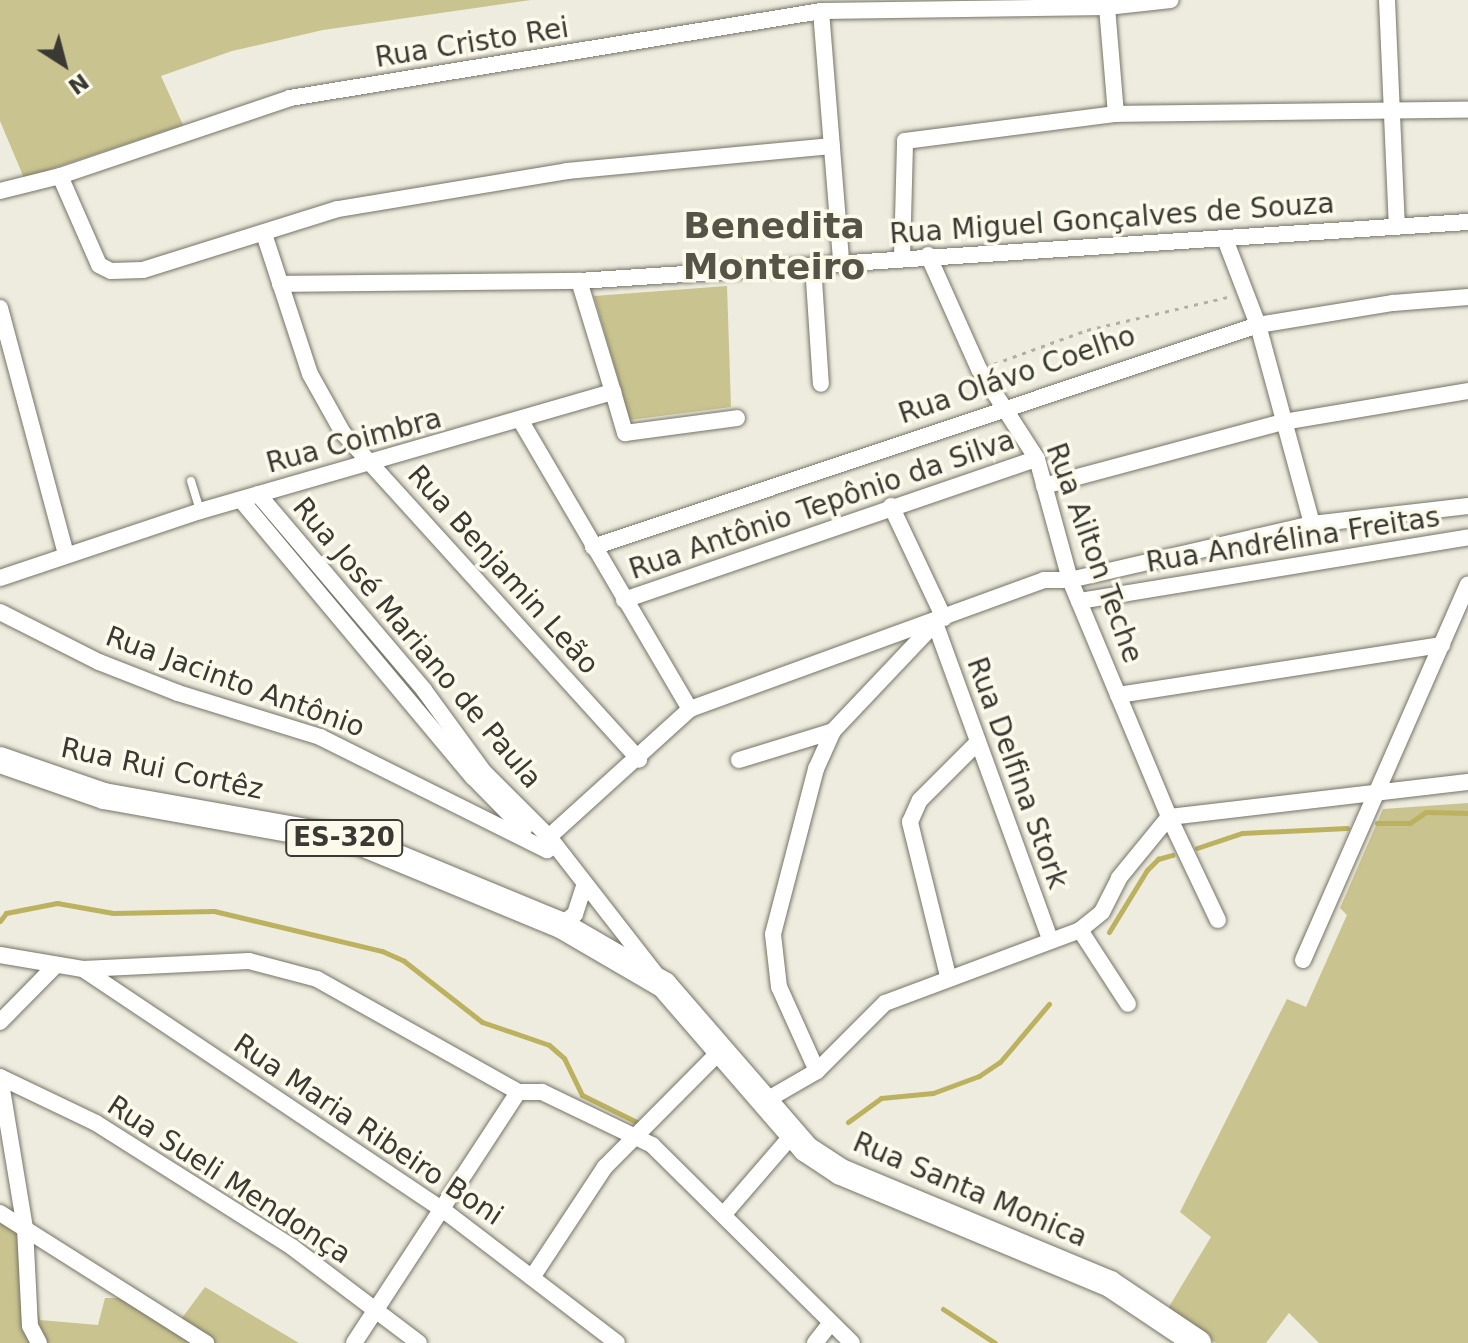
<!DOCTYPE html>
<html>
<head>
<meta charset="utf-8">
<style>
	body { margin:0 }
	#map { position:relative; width:1468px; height:1343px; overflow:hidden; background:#eeecde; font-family:"DejaVu Sans",sans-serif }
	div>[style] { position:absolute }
	.green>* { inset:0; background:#c9c38f }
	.stream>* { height:5px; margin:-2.5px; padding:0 2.5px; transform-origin:2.5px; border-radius:2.5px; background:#bbb15f }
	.path>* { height:3px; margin-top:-1.5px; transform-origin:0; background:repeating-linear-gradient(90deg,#b1afa4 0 4px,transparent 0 10px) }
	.roads { filter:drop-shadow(0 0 2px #757467) drop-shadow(0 0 2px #757467) }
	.service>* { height:8px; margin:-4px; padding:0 4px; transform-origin:4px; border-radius:4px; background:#fff }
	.minor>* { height:16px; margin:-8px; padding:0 8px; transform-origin:8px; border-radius:8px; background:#fff }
	.primary>* { height:26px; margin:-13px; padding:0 13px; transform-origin:13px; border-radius:13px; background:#fff }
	span { translate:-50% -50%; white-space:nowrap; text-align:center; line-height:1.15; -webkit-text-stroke:7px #fbfaeb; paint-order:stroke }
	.shield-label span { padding:2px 6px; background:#fbfaeb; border:2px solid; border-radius:6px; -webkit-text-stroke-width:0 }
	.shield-label { font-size:26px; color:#3a3934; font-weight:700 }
	.street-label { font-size:28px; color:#3a3934 }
	.district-label { font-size:36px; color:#555447; font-weight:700 }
	.north { position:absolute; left:24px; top:24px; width:80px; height:80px; -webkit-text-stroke:6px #fbfaeb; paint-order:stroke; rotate:144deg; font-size:22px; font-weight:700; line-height:32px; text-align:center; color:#3a3934 }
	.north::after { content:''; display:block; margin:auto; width:28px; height:36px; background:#3a3934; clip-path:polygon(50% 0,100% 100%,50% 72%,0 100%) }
</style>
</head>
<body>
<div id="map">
	<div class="green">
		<div style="clip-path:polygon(0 0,531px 0,323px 30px,232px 51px,161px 76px,183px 125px,24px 178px,0 121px)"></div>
		<div style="clip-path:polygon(727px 286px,731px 407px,630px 420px,594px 296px)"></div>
		<div style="clip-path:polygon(1468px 803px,1468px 1343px,1319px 1343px,1289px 1313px,1266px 1343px,1216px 1343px,1167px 1310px,1211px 1237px,1180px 1212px,1287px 999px,1306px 1007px,1347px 915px,1340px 908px,1383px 809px)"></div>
		<div style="clip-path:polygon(0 1217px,19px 1229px,40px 1320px,98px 1325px,105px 1298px,118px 1298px,151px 1313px,182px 1318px,205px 1287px,299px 1343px,0 1343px)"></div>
	</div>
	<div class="stream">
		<div style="left:1377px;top:823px;width:33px"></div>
		<div style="left:1410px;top:823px;width:19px;rotate:-35deg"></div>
		<div style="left:1426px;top:812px;width:42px;rotate:1.4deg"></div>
		<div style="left:1197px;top:848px;width:47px;rotate:-18.4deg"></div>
		<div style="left:1242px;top:833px;width:105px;rotate:-2.7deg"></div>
		<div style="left:0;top:921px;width:10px;rotate:-53deg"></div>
		<div style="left:6px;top:913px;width:52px;rotate:-11.1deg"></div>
		<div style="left:57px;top:903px;width:57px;rotate:10.1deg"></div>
		<div style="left:113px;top:913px;width:101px;rotate:-1.1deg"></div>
		<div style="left:214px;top:911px;width:173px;rotate:13.4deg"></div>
		<div style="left:382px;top:951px;width:24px;rotate:24deg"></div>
		<div style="left:404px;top:961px;width:99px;rotate:38deg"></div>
		<div style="left:482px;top:1022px;width:71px;rotate:18.9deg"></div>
		<div style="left:549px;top:1045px;width:20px;rotate:41deg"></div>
		<div style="left:564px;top:1058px;width:41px;rotate:64.1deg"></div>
		<div style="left:582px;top:1095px;width:66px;rotate:26.2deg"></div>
		<div style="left:1109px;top:932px;width:73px;rotate:-58.5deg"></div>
		<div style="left:1147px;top:870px;width:16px;rotate:-45deg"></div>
		<div style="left:1158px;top:859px;width:15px;rotate:-16deg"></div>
		<div style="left:848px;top:1122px;width:41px;rotate:-36deg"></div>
		<div style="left:881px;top:1098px;width:52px;rotate:-5.5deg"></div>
		<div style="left:933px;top:1093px;width:49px;rotate:-20.3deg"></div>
		<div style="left:979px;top:1076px;width:25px;rotate:-34deg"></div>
		<div style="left:1000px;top:1062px;width:76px;rotate:-49.8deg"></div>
		<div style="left:943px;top:1309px;width:62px;rotate:33.2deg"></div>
	</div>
	<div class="path">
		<div style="left:994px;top:364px;width:99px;rotate:-20.1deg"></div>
		<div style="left:1087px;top:330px;width:145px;rotate:-13.2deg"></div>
	</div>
	<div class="roads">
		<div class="service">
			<div style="left:191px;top:481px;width:31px;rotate:73deg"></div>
		</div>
		<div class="minor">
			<div style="left:1387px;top:0;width:227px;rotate:87.5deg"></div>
			<div style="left:1107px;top:7px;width:107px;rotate:85.2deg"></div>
			<div style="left:821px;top:11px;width:252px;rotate:85.4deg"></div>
			<div style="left:60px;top:176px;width:97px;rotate:66.3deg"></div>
			<div style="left:99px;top:265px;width:13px;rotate:27deg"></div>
			<div style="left:111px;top:271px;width:32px;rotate:-2deg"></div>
			<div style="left:143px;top:270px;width:204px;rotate:-17.4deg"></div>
			<div style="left:338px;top:209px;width:232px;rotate:-9.4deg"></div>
			<div style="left:567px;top:171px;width:266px;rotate:-5.4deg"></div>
			<div style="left:0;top:191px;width:62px;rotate:-14deg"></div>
			<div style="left:60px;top:176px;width:243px;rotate:-18.7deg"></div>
			<div style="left:290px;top:98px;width:538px;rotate:-9.3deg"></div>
			<div style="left:821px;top:11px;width:286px;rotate:-0.8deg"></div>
			<div style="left:1107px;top:7px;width:64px;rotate:-6.2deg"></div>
			<div style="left:264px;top:234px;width:147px;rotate:71.8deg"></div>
			<div style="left:310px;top:374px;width:68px;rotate:60.8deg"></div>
			<div style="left:343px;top:433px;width:441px;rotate:47.8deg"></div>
			<div style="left:1225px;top:239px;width:92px;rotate:69deg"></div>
			<div style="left:1258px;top:325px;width:206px;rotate:74.8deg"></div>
			<div style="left:928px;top:255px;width:125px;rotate:65.9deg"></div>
			<div style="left:979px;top:369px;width:107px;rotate:57.2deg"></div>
			<div style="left:1037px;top:459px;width:125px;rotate:74.7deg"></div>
			<div style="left:1070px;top:580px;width:257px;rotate:67.3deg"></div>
			<div style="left:1169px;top:817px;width:114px;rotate:64.6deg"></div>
			<div style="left:902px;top:258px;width:117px;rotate:-88.5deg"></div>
			<div style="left:905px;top:141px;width:213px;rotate:-7.3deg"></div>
			<div style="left:1116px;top:114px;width:352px;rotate:-0.7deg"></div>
			<div style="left:813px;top:265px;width:119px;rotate:86.2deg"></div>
			<div style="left:280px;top:284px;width:299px;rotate:-0.6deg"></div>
			<div style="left:579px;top:281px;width:891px;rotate:-3.8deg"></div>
			<div style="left:0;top:308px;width:255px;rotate:75deg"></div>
			<div style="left:613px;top:392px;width:43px;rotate:73.7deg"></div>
			<div style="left:625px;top:433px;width:113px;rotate:-7.6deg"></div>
			<div style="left:522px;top:423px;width:332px;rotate:59.6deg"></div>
			<div style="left:1044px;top:486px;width:247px;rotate:-15deg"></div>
			<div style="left:1283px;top:422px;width:188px;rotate:-9.5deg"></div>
			<div style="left:258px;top:494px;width:257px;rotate:49.7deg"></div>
			<div style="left:424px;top:690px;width:100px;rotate:53.9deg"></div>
			<div style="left:483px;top:771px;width:93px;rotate:45deg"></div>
			<div style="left:549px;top:837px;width:172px;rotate:52.1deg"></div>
			<div style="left:241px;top:500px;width:361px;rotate:50.1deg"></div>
			<div style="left:473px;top:777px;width:73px;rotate:45.6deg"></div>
			<div style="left:891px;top:506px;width:124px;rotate:64.7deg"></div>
			<div style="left:593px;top:547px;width:701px;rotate:-18.46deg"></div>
			<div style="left:1258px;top:325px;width:137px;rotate:-9.3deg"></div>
			<div style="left:1393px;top:303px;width:75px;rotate:-4.6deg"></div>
			<div style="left:0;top:578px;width:211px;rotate:-18.5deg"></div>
			<div style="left:200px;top:511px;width:430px;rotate:-16.1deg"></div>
			<div style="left:613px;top:392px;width:116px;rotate:-107deg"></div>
			<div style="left:624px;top:600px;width:436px;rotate:-18.9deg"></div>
			<div style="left:1079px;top:601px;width:394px;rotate:-9.3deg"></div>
			<div style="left:0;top:612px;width:111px;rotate:26.8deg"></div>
			<div style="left:99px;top:662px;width:85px;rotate:21.4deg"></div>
			<div style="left:178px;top:693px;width:149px;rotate:17.2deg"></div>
			<div style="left:320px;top:737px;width:254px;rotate:26.5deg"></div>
			<div style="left:1118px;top:695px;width:328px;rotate:-8.8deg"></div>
			<div style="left:739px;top:760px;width:98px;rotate:-17.1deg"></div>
			<div style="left:540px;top:845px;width:202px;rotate:-42.2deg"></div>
			<div style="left:690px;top:709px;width:377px;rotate:-20deg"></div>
			<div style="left:1044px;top:580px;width:26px"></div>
			<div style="left:1070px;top:580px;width:248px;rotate:-13deg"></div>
			<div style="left:1312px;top:524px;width:157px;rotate:-6.6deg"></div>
			<div style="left:561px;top:925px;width:18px;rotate:-38deg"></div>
			<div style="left:575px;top:914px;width:32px;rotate:-72deg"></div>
			<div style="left:1080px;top:930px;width:88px;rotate:57deg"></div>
			<div style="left:0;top:955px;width:84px;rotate:9.6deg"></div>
			<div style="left:83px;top:969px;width:166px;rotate:-2.8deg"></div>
			<div style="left:249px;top:961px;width:70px;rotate:14.8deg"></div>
			<div style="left:317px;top:979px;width:231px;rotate:29.3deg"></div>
			<div style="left:518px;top:1092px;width:24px"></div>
			<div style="left:542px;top:1092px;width:122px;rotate:25.7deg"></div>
			<div style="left:652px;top:1145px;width:281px;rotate:44.7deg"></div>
			<div style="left:1303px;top:960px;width:410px;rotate:-66.3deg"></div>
			<div style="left:83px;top:969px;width:432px;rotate:33.8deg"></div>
			<div style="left:442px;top:1209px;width:220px;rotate:37.4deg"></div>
			<div style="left:948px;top:976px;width:159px;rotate:-103.9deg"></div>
			<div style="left:910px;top:822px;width:24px;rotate:-66deg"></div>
			<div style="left:920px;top:800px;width:82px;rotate:-45deg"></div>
			<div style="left:0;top:1022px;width:77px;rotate:-45.5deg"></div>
			<div style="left:817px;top:1071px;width:92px;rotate:-114.3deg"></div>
			<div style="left:779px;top:987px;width:53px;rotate:-96.5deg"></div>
			<div style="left:773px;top:934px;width:171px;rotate:-75.4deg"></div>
			<div style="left:816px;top:769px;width:42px;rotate:-65.9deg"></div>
			<div style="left:833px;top:731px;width:149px;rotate:-46.6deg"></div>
			<div style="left:935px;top:623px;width:338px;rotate:70deg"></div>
			<div style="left:0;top:1077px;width:106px;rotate:25.6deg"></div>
			<div style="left:96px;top:1123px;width:232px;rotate:32.3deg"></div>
			<div style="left:292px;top:1247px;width:159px;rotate:37.1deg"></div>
			<div style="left:0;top:1077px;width:153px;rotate:80.6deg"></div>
			<div style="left:25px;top:1228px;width:98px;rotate:87.1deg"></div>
			<div style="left:30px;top:1326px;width:19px;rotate:62deg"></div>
			<div style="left:765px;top:1101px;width:60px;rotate:-30deg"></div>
			<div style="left:817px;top:1071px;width:96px;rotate:-45deg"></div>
			<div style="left:885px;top:1003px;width:208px;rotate:-20.5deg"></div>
			<div style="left:1080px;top:930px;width:28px;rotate:-39deg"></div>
			<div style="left:1102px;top:912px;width:38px;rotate:-63deg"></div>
			<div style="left:1119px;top:878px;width:79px;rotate:-50.7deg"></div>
			<div style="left:1169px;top:817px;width:301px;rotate:-6.7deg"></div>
			<div style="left:0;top:1213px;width:244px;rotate:32.3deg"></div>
			<div style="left:724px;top:1214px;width:106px;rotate:-49.2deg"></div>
			<div style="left:533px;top:1276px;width:131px;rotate:-56.6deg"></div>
			<div style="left:605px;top:1167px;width:165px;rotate:-45.2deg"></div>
			<div style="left:354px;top:1343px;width:300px;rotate:-56.8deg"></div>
			<div style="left:815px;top:1343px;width:24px;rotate:-52deg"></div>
		</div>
		<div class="primary">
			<div style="left:0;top:760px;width:110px;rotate:19.1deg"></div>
			<div style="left:104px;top:796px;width:257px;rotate:10.1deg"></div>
			<div style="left:357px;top:841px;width:221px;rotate:22.4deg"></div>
			<div style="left:561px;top:925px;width:119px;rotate:30.2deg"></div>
			<div style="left:664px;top:985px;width:217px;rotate:49.1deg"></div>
			<div style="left:806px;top:1149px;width:42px;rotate:33.3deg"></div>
			<div style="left:841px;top:1172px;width:291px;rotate:22.6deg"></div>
			<div style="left:1110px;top:1284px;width:106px;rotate:33.8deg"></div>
		</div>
	</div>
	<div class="shield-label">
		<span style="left:344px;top:838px">ES-320</span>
	</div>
	<div class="street-label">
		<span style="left:472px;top:43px;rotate:-9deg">Rua Cristo Rei</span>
		<span style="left:1112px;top:219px;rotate:-4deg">Rua Miguel Gonçalves de Souza</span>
		<span style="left:1017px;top:375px;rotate:-19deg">Rua Olávo Coelho</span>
		<span style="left:354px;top:441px;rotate:-15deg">Rua Coimbra</span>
		<span style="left:822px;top:505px;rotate:-19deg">Rua Antônio Tepônio da Silva</span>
		<span style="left:1293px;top:540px;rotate:-9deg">Rua Andrélina Freitas</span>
		<span style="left:1094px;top:553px;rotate:70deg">Rua Ailton Teche</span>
		<span style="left:503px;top:570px;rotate:48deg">Rua Benjamin Leão</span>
		<span style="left:417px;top:643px;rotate:50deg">Rua José Mariano de Paula</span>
		<span style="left:235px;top:682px;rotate:20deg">Rua Jacinto Antônio</span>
		<span style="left:162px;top:769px;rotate:12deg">Rua Rui Cortêz</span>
		<span style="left:1017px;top:773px;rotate:70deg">Rua Delfina Stork</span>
		<span style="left:368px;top:1130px;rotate:34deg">Rua Maria Ribeiro Boni</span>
		<span style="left:229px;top:1180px;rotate:33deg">Rua Sueli Mendonça</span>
		<span style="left:970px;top:1190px;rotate:23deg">Rua Santa Monica</span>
	</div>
	<div class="district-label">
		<span style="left:774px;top:246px">Benedita<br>Monteiro</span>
	</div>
	<div class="north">N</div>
</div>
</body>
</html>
